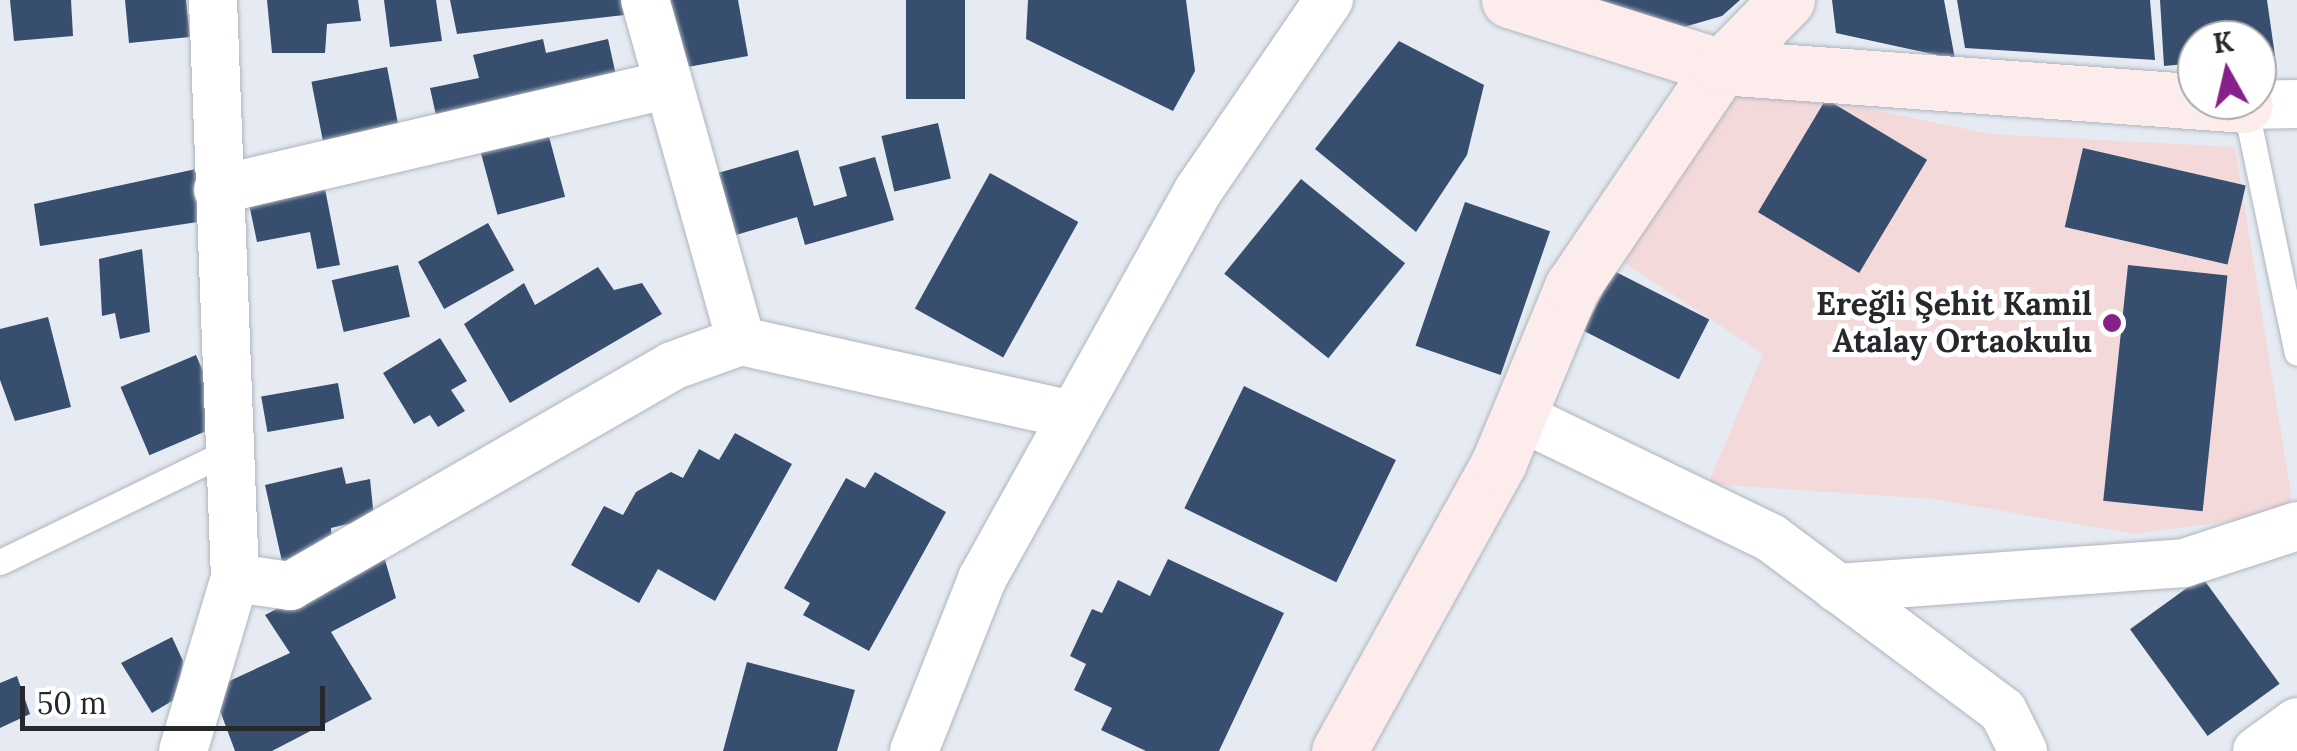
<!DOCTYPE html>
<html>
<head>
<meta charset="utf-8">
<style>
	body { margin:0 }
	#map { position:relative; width:2297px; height:751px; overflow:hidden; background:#e6ebf3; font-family:Lora,serif }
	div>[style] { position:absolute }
	.education>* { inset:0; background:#f4d9db }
	.building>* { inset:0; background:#374e6f; transform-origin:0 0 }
	.roads { filter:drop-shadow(0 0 2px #b0b5bd) drop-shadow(0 0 2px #b0b5bd) }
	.lane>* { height:25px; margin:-12.5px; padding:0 12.5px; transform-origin:12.5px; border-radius:12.5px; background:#fff }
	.street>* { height:48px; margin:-24px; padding:0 24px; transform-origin:24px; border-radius:24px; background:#fff }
	.secondary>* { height:55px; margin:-27.5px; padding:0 27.5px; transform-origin:27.5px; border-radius:27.5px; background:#fceceb }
	.dots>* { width:28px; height:28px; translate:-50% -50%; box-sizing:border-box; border:5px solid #fff; border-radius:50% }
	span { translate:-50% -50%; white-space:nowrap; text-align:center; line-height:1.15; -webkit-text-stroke:10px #fff; paint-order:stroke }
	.poi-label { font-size:32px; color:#26282b; font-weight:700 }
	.right { translate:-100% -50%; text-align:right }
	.north { position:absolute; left:2177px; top:20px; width:100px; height:100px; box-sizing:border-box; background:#fff; border:2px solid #a8a9aa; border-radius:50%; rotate:352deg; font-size:28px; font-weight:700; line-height:40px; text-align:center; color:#26282b }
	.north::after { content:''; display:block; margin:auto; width:35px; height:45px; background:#872189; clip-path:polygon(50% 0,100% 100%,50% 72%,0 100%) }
	.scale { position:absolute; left:20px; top:686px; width:305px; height:45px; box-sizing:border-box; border:5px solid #26282b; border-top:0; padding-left:12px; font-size:30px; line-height:35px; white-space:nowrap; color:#26282b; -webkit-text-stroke:8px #fff; paint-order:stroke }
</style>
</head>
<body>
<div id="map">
	<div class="education">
		<div style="clip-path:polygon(1743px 83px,1991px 134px,2235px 147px,2292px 500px,2274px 515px,2135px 534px,1932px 499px,1708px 484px,1763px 354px,1622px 261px)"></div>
	</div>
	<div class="building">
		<div style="clip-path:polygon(10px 0,71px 0,73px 36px,14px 41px)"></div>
		<div style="clip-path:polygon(125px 0,186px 0,190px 37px,129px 43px)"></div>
		<div style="clip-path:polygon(267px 0,358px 0,361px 21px,327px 24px,325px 53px,272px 53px)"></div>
		<div style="clip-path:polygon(384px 0,436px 0,442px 41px,390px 47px)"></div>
		<div style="clip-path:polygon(450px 0,629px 0,633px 14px,457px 34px)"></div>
		<div style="clip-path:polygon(669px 0,738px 0,748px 56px,682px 68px)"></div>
		<div style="left:906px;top:0;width:59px;height:99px"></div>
		<div style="clip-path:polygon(1028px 0,1186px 0,1195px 71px,1173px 111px,1026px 39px)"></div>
		<div style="clip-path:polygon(1577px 0,1740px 0,1722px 16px,1684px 27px)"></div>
		<div style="clip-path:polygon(1832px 0,1944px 0,1955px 59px,1836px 33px)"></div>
		<div style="clip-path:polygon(1957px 0,2150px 0,2155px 60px,1965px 48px)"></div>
		<div style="clip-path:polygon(2160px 0,2267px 0,2275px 56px,2257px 58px,2257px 40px,2197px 40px,2197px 63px,2164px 66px)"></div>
		<div style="clip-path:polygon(543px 39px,546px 53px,608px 39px,619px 89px,439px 129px,430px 88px,479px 78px,473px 55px)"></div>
		<div style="clip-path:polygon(1399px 41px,1484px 85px,1467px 155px,1416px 232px,1315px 149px)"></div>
		<div style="left:387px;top:67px;width:65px;height:77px;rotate:79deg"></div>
		<div style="left:1826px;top:99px;width:118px;height:132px;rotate:31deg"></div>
		<div style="left:938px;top:123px;width:57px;height:58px;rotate:77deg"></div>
		<div style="left:548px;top:133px;width:66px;height:70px;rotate:75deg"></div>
		<div style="left:2083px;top:148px;width:167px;height:81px;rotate:13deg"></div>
		<div style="clip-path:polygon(798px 150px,814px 206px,847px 196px,839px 167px,875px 157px,894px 220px,805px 245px,797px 217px,729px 237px,711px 175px)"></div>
		<div style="clip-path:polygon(196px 169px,204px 221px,40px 246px,34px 204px)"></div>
		<div style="left:990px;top:173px;width:101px;height:155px;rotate:29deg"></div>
		<div style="left:1301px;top:179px;width:134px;height:122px;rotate:39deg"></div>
		<div style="clip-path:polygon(325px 189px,340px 265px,317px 269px,310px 232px,257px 242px,249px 204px)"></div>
		<div style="left:1465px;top:202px;width:90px;height:152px;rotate:19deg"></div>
		<div style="left:488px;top:223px;width:54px;height:80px;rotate:61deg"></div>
		<div style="clip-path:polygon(142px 249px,150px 332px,120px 339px,115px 313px,102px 316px,99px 259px)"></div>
		<div style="left:398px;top:265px;width:53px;height:68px;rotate:77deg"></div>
		<div style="left:2128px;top:265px;width:100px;height:237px;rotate:6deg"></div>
		<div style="clip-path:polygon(598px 267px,614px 290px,642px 283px,662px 314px,510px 403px,464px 324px,524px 283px,535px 305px)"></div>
		<div style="left:1614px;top:271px;width:107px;height:67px;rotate:27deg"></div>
		<div style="clip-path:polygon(48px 317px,71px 407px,15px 421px,0 380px,0 329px)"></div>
		<div style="clip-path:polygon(440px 338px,467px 381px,451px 390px,465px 411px,438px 427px,430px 415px,414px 424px,383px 373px)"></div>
		<div style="left:196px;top:355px;width:74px;height:82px;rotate:67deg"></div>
		<div style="left:338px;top:383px;width:36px;height:78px;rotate:80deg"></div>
		<div style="left:1244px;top:386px;width:169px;height:136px;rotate:26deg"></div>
		<div style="clip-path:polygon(735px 433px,792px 464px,715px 601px,658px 569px,639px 603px,571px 565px,604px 506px,623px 515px,636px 492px,671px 472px,683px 478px,699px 449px,719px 460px)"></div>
		<div style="clip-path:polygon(342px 467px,346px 484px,370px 479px,374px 518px,331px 528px,332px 546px,283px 566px,265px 485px)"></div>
		<div style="clip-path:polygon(875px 472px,946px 512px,869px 651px,803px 615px,810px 603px,784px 588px,846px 478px,865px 488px)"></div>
		<div style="clip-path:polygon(383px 553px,396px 598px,331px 632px,372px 699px,272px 751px,235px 751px,212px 689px,290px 653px,265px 615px)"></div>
		<div style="clip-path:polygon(1168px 559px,1284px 613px,1219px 751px,1146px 751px,1101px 730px,1112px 708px,1074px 690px,1086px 664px,1070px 656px,1092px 609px,1102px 613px,1118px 580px,1150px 596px)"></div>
		<div style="left:2202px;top:577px;width:132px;height:89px;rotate:54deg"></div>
		<div style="clip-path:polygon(172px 637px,183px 661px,177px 698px,152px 713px,121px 663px)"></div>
		<div style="clip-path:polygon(747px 662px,855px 690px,837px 751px,723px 751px)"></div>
		<div style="clip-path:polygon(17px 676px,30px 714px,0 728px,0 683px)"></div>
	</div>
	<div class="roads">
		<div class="lane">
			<div style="left:2245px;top:105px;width:253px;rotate:78.2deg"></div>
			<div style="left:0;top:562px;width:261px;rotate:-25.9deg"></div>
		</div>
		<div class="street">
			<div style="left:2245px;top:105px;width:52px;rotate:-1.1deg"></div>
			<div style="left:218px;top:190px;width:459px;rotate:-13.2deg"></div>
			<div style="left:741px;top:341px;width:340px;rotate:12.6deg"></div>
			<div style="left:1519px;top:416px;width:280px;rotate:25.8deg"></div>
			<div style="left:1771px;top:538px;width:289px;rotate:36.7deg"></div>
			<div style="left:2003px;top:711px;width:45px;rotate:63.4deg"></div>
			<div style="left:235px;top:578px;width:56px;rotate:8.3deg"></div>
			<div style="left:290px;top:586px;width:441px;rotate:-29.9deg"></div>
			<div style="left:672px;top:366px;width:73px;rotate:-19.9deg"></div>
			<div style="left:741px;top:341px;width:354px;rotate:-105.7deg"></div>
			<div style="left:1837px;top:588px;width:348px;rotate:-4.1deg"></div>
			<div style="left:2184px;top:563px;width:119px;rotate:-18.1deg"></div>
			<div style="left:183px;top:751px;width:181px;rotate:-73.3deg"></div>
			<div style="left:235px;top:578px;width:578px;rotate:-92.18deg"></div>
			<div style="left:914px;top:751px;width:185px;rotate:-68.4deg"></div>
			<div style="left:982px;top:579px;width:444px;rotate:-60.9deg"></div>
			<div style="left:1198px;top:191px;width:232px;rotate:-55.6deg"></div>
			<div style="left:2257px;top:751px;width:49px;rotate:-35.9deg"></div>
		</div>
		<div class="secondary">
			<div style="left:1509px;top:0;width:222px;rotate:17.5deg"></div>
			<div style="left:1721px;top:67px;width:525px;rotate:4.15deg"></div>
			<div style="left:1339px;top:751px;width:330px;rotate:-61deg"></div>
			<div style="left:1499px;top:462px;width:190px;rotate:-67.4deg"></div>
			<div style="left:1572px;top:287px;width:266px;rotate:-55.9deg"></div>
			<div style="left:1721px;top:67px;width:94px;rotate:-45.4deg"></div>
		</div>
	</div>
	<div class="dots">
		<div style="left:2112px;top:323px;background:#872189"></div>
	</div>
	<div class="poi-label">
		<span class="right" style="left:2092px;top:323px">Ereğli Şehit Kamil<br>Atalay Ortaokulu</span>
	</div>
	<div class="north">K</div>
	<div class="scale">50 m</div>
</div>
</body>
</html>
